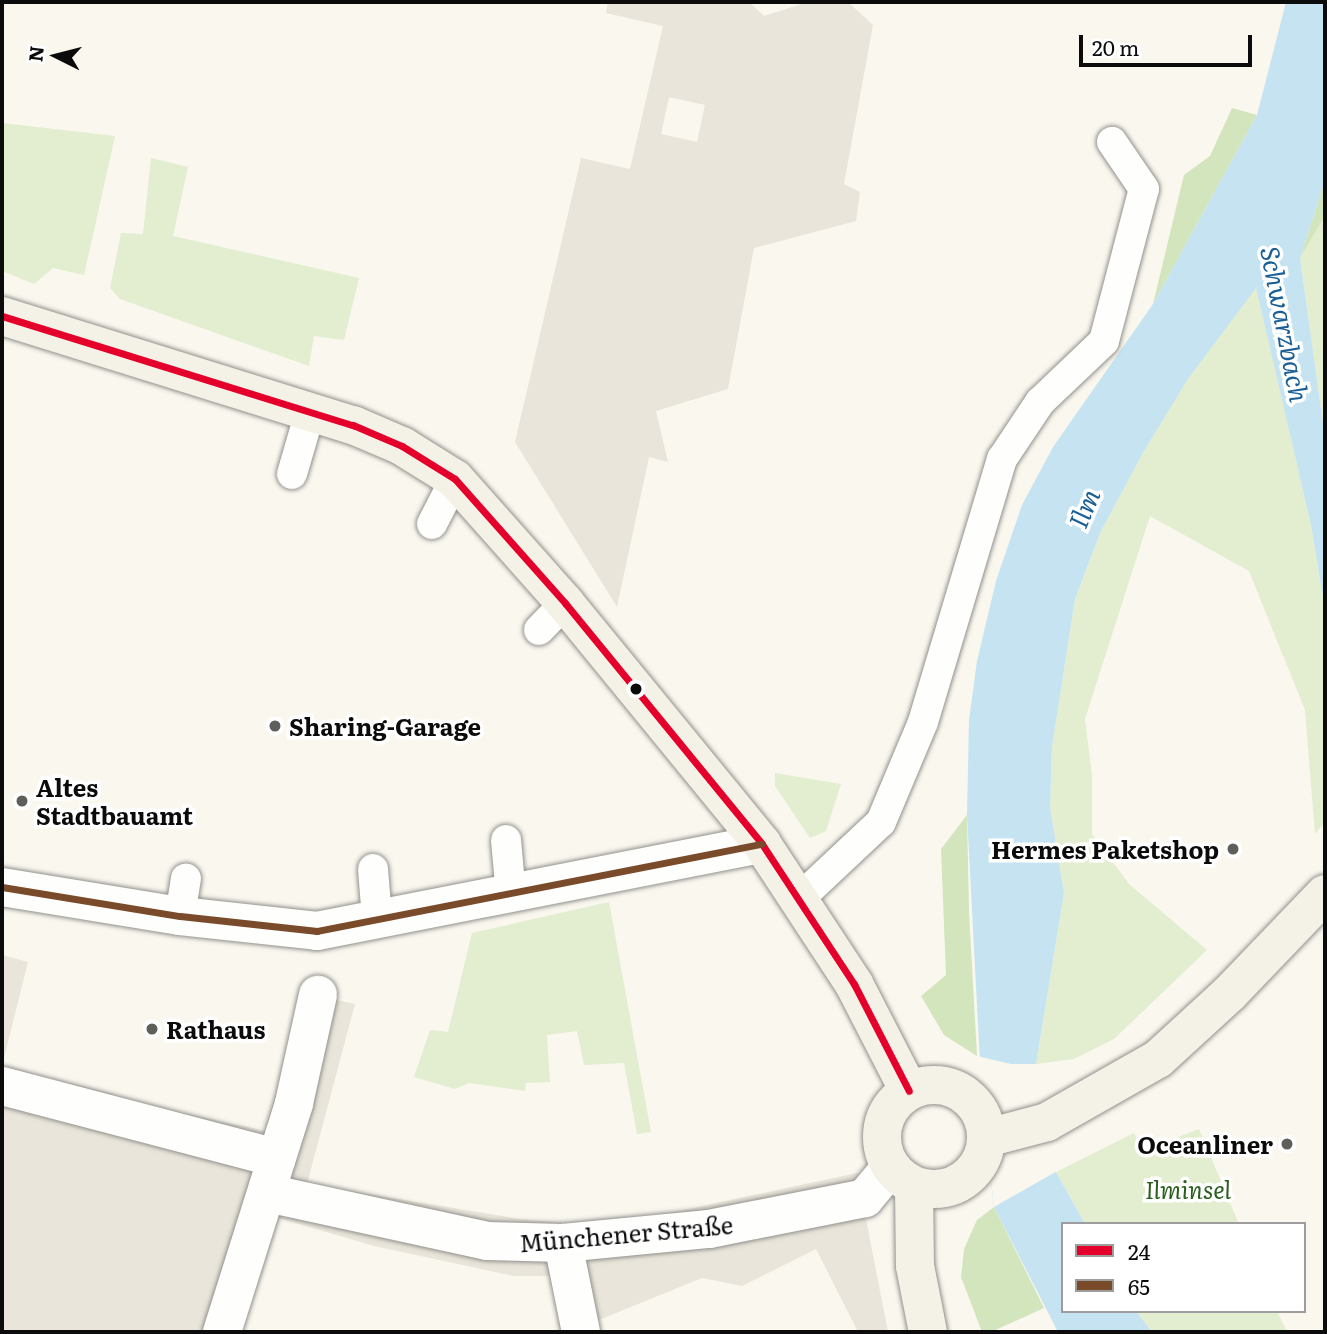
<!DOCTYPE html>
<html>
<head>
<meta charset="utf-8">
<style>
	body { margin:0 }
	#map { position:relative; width:1327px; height:1334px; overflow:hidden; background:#f9f7ee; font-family:Literata,serif }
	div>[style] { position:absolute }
	.green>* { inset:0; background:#e2eecf }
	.forest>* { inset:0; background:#d2e5bd }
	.plaza>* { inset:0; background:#e9e5da }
	.water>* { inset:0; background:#c6e3f2 }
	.pier>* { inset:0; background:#f9f7ee }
	.roads { filter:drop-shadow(0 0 2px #92918d) drop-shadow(0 0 2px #92918d) }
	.lane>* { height:30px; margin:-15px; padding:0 15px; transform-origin:15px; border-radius:15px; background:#fefefc }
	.street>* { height:38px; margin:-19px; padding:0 19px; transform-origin:19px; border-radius:19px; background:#fefefc }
	.secondary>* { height:38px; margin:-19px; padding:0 19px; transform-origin:19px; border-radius:19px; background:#f4f2e7 }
	.secondary>.ring { margin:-19px; padding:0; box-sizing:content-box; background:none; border:38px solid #f4f2e7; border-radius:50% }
	.bus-1>* { height:7px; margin:-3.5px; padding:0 3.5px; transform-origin:3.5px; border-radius:3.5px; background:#e4002b }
	.bus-2>* { height:7px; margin:-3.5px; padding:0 3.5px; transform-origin:3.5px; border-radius:3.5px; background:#7a4b2a }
	.dots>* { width:19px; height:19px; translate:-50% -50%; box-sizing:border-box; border:4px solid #fff; border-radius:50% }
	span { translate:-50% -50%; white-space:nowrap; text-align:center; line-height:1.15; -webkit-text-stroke:7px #fff; paint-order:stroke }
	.poi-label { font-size:24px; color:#0b0b0b; font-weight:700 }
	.left { translate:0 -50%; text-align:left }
	.right { translate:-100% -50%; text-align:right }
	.park-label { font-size:24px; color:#2c5f1e; font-style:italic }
	.street-label { font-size:24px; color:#0b0b0b }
	.water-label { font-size:26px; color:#1a6097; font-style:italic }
	.frame { position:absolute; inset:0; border:4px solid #0b0b0b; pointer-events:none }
	.legend { position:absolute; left:1061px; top:1222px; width:245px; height:91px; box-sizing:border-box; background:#fff; border:2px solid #9d9d9d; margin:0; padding:9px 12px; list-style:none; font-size:21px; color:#0b0b0b }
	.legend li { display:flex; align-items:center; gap:14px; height:35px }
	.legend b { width:35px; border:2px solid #9d9d9d }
	.north { position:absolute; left:21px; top:21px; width:70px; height:70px; -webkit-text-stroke:5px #fff; paint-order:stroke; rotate:276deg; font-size:19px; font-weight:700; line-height:28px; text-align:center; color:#0b0b0b }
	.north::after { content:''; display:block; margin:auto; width:24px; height:32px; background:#0b0b0b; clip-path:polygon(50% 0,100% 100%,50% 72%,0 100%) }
	.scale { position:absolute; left:1079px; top:35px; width:173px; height:32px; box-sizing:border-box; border:4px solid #0b0b0b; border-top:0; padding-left:9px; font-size:21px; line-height:24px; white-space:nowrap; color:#0b0b0b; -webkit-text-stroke:5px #fff; paint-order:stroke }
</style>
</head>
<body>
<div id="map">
	<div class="green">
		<div style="clip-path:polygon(2px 123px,115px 136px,84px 275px,53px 268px,34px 284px,2px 271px)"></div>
		<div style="clip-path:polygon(151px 158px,188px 167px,173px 236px,359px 278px,344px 340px,314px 336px,309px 366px,120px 299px,110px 288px,121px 233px,143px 234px)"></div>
		<div style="clip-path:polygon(1325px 216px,1325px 438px,1300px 258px)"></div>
		<div style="clip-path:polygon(1256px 287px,1311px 525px,1325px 610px,1325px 822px,1315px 834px,1305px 710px,1249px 571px,1150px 516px,1085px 719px,1092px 776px,1092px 834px,1129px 884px,1207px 950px,1114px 1039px,1074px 1059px,1036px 1064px,1064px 893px,1050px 807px,1052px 747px,1075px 599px,1101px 531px,1143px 453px,1188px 379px)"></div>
		<div style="clip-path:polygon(775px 773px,841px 784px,826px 831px,810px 838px,775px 786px)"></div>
		<div style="clip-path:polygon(609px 902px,651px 1132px,637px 1134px,624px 1063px,584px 1065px,577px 1031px,547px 1035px,550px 1082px,526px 1083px,525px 1091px,469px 1083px,455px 1089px,414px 1077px,430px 1030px,448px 1032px,472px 933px)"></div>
		<div style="clip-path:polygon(1199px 1129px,1239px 1224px,1085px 1224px,1056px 1172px,1134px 1133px,1142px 1151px)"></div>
		<div style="clip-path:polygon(1136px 1311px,1277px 1311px,1287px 1332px,1152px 1332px)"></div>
	</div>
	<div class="forest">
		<div style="clip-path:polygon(1232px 108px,1257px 115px,1153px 304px,1184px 175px,1210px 156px)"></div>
		<div style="clip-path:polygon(1325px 181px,1325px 216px,1300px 258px)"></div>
		<div style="clip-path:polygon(967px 815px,969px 912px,977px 1056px,944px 1035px,921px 996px,946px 975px,941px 849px)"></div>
		<div style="clip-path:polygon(994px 1207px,1044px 1308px,991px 1332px,982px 1332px,961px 1277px,964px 1249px,977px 1220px)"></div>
	</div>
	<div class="plaza">
		<div style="clip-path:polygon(evenodd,608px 2px,749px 2px,764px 16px,808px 2px,848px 2px,873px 25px,844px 184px,860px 192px,856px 221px,754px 248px,728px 389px,656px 411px,668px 462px,649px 457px,617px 607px,515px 442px,581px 158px,630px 169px,663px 26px,606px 13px,608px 2px,669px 97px,705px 105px,697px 142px,661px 134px,669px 97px)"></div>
		<div style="clip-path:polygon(2px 955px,28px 962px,2px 1066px)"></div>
		<div style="clip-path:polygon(302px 992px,355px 1004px,307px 1184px,520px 1219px,578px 1224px,651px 1217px,857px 1173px,888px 1332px,858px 1332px,816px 1249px,742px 1286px,702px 1278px,589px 1324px,559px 1276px,514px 1276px,374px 1246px,275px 1217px,240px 1332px,2px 1332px,2px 1067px,113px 1094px,112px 1098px,266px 1131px)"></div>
	</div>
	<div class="water">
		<div style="clip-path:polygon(1286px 2px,1325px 2px,1325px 181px,1300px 258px,1325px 438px,1325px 610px,1311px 525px,1256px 288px,1188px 379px,1143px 453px,1101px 531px,1075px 599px,1052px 747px,1050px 807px,1064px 893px,1036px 1064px,1056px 1172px,1085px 1224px,1063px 1224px,1063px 1311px,1136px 1311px,1152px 1332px,1058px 1332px,994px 1207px,983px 1119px,967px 815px,969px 720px,977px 661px,996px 581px,1022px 505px,1053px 447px,1153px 304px,1257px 115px)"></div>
	</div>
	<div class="pier">
		<div style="clip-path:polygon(977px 1056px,1011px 1064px,1040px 1064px,1059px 1170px,994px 1207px)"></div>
	</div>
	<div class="roads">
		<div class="lane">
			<div style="left:292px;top:474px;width:65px;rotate:-73.8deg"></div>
			<div style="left:432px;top:524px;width:51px;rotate:-62.9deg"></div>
			<div style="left:539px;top:630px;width:37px;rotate:-46deg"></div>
			<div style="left:506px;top:840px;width:55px;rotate:84.8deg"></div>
			<div style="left:373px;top:869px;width:50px;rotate:85.4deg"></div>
			<div style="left:800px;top:898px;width:111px;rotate:-43.2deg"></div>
			<div style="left:881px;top:822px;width:108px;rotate:-67.2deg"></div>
			<div style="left:923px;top:722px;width:275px;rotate:-73.3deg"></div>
			<div style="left:1002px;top:459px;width:69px;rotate:-56.3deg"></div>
			<div style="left:1040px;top:402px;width:88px;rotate:-43.6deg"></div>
			<div style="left:1104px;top:341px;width:157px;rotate:-75.3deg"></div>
			<div style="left:1144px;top:189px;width:57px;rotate:-124.2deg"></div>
			<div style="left:180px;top:916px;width:38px;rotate:-81deg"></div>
		</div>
		<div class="street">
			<div style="left:2px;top:887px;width:180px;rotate:9.3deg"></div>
			<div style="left:180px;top:916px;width:138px;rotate:6.2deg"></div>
			<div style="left:317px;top:931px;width:453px;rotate:-11.1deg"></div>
			<div style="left:2px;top:1086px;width:284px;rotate:14.7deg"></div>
			<div style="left:267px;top:1193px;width:225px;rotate:12.3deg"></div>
			<div style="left:487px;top:1241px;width:76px;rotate:1.5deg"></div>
			<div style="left:563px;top:1243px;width:147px;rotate:-5.5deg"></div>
			<div style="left:709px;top:1229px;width:159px;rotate:-11.2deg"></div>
			<div style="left:865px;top:1198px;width:40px;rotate:-50deg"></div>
			<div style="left:563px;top:1243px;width:91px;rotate:78.6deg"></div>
			<div style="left:222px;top:1332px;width:240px;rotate:-72.5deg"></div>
			<div style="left:294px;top:1103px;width:111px;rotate:-77.5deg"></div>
		</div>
		<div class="secondary">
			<div style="left:2px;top:316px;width:368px;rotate:17.3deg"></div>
			<div style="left:353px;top:425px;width:53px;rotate:23.2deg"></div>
			<div style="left:402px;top:446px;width:62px;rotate:31.9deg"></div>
			<div style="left:455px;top:479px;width:166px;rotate:48.4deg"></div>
			<div style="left:565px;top:603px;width:311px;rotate:50.7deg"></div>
			<div style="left:762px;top:844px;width:168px;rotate:56.7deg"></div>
			<div style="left:854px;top:984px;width:120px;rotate:62.8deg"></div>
			<div class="ring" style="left:882px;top:1085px;width:66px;height:66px"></div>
			<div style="left:987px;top:1138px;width:62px;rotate:-14.9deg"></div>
			<div style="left:1047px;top:1122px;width:128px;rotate:-29.6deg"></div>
			<div style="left:1158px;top:1059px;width:98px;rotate:-42.5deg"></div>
			<div style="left:1230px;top:993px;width:137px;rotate:-46.2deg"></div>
			<div style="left:914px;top:1187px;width:79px;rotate:89.3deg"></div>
			<div style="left:915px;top:1266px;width:67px;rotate:78.9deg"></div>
		</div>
	</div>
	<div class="bus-1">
		<div style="left:2px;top:316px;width:368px;rotate:17.3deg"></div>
		<div style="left:353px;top:425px;width:53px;rotate:23.2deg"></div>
		<div style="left:402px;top:446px;width:62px;rotate:31.9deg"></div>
		<div style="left:455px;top:479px;width:166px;rotate:48.4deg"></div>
		<div style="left:565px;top:603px;width:311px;rotate:50.7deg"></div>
		<div style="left:762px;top:844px;width:168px;rotate:56.7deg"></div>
		<div style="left:854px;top:984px;width:120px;rotate:62.8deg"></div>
	</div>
	<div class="bus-2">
		<div style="left:2px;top:887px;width:180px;rotate:9.3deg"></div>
		<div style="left:180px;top:916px;width:138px;rotate:6.2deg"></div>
		<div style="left:317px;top:931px;width:453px;rotate:-11.1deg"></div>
	</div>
	<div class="dots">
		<div style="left:636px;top:689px;background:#0b0b0b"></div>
		<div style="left:275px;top:726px;background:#5e5e5a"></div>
		<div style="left:22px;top:801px;background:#5e5e5a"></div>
		<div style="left:1233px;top:849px;background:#5e5e5a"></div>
		<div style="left:152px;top:1029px;background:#5e5e5a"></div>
		<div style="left:1287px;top:1144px;background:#5e5e5a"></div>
	</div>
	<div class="poi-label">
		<span class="left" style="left:289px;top:726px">Sharing-Garage</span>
		<span class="left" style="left:36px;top:801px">Altes<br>Stadtbauamt</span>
		<span class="right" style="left:1219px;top:849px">Hermes Paketshop</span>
		<span class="left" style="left:166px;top:1029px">Rathaus</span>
		<span class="right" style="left:1273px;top:1144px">Oceanliner</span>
	</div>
	<div class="park-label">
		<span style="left:1188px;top:1189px">Ilminsel</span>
	</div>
	<div class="street-label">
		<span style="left:626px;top:1233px;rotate:-5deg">Münchener Straße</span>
	</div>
	<div class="water-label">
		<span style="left:1286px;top:324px;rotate:79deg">Schwarzbach</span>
		<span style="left:1083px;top:508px;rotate:-67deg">Ilm</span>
	</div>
	<div class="frame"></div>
	<ul class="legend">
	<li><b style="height:9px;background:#e4002b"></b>24</li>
	<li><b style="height:9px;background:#7a4b2a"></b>65</li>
	</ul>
	<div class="north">N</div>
	<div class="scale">20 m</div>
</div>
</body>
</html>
